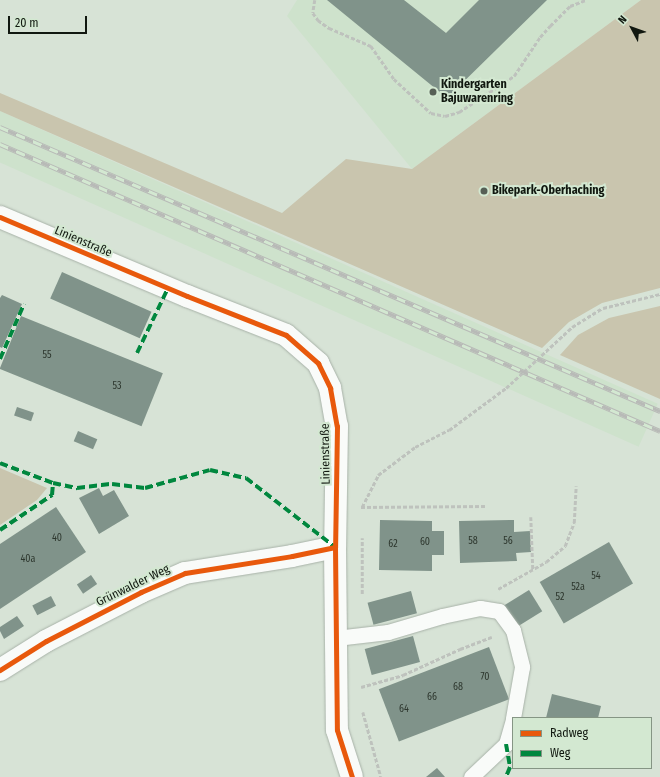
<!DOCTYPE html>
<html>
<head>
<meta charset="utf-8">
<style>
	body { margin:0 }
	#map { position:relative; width:660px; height:777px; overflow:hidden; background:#d7e3d6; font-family:"Fira Sans Condensed",sans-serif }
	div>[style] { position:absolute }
	.built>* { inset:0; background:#cee2cc; transform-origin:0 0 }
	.green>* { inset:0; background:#c9c5ae }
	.building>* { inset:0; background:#80938a; transform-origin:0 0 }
	.path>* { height:2.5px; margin-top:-1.25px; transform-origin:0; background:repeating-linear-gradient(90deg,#bec2bd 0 4px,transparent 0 6px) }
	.roads { filter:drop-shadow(0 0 1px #a8b2a8) drop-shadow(0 0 1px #a8b2a8) }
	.lane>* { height:15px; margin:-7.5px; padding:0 7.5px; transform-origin:7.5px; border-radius:7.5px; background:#f9fbf9 }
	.street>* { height:22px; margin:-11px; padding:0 11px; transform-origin:11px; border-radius:11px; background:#f9fbf9 }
	.rail>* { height:4.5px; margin-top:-2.25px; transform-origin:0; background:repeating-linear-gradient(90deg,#d3e8d1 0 9px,#b8bab7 0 18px); box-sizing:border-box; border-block:1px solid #b8bab7 }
	.quiet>* { height:4px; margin-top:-2px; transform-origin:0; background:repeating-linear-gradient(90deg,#00873e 0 8px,transparent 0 12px) }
	.cycleway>* { height:5px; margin:-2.5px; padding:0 2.5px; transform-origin:2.5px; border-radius:2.5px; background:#e8590c }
	.dots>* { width:11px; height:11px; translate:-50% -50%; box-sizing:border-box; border:2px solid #d3e8d1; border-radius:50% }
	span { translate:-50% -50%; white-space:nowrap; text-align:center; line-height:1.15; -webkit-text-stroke:4px #d3e8d1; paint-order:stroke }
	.number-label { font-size:10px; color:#2d372e }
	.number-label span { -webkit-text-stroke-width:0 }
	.poi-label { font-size:12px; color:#111810; font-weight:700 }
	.left { translate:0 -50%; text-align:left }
	.street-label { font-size:12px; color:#111810 }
	.legend { position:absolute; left:512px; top:717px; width:140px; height:52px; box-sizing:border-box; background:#d3e8d1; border:1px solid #859584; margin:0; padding:5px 7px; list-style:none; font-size:12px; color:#111810 }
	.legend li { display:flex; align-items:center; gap:8px; height:20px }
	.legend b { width:20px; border:1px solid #859584 }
	.north { position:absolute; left:612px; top:8px; width:40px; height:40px; -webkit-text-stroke:3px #d3e8d1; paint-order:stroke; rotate:311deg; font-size:11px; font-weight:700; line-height:16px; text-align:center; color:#111810 }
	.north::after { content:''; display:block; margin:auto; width:14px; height:18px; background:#111810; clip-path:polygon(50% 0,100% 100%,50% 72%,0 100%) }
	.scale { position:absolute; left:8px; top:16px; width:79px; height:18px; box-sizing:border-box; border:2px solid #111810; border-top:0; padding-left:5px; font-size:12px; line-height:14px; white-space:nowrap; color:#111810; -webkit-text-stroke:3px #d3e8d1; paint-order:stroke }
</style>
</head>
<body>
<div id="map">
	<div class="built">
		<div style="clip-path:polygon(297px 0,641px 0,412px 169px,287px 16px)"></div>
		<div style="left:0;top:111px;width:720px;height:47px;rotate:24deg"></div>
	</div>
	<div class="green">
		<div style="clip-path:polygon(641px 0,660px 0,660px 288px,602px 303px,569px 322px,542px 348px,0 111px,0 93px,282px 213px,346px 159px,412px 169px)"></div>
		<div style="clip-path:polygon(660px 306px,660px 399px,560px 355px,578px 335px,609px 318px)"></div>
		<div style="clip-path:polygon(0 468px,47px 488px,37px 500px,0 525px)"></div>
	</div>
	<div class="building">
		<div style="clip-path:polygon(327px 0,404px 0,446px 33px,479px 0,547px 0,447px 98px)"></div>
		<div style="left:62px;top:272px;width:98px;height:29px;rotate:24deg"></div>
		<div style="clip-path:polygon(2px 295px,22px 304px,2px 348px,0 347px,0 298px)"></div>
		<div style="left:21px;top:316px;width:153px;height:57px;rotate:22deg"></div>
		<div style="left:17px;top:407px;width:18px;height:9px;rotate:19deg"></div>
		<div style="left:78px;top:431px;width:21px;height:11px;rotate:23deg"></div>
		<div style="clip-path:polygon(99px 488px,103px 496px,114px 490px,129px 516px,99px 534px,79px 498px)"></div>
		<div style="clip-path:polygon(56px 507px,86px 552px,0 609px,0 544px)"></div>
		<div style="clip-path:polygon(380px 520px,432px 521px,432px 531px,444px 531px,444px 555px,432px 555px,432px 571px,379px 570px)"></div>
		<div style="clip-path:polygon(514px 520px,514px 532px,530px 531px,531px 552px,516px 553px,517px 561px,460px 563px,459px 521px)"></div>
		<div style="left:609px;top:542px;width:48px;height:80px;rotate:60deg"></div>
		<div style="left:91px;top:575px;width:11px;height:17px;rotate:56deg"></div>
		<div style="left:529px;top:590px;width:25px;height:29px;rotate:58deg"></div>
		<div style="left:411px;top:591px;width:23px;height:45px;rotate:75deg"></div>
		<div style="left:51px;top:596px;width:11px;height:21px;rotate:63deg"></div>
		<div style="clip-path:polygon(17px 616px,24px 626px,4px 639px,0 631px,0 627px)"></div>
		<div style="left:413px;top:636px;width:27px;height:50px;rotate:75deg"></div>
		<div style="left:489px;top:647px;width:56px;height:118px;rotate:69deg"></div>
		<div style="clip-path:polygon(552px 694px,601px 706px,598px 718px,546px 718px)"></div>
		<div style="clip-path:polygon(437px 768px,445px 777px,426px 777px)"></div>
	</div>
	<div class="path">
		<div style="left:315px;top:0;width:13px;rotate:99deg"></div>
		<div style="left:313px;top:13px;width:9px;rotate:54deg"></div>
		<div style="left:318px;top:20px;width:14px;rotate:36deg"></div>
		<div style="left:329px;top:28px;width:46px;rotate:23.2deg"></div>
		<div style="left:371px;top:46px;width:40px;rotate:55.1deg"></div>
		<div style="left:394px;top:79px;width:50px;rotate:42.6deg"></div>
		<div style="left:431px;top:113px;width:14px;rotate:12deg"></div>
		<div style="left:445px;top:116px;width:15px;rotate:-16deg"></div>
		<div style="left:459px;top:112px;width:66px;rotate:-33.2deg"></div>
		<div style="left:514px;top:76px;width:47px;rotate:-56.3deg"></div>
		<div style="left:540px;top:37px;width:15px;rotate:-48deg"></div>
		<div style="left:550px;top:26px;width:28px;rotate:-45deg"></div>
		<div style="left:570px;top:6px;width:17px;rotate:-21deg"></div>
		<div style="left:361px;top:507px;width:125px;rotate:-0.5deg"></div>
		<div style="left:362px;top:507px;width:36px;rotate:-63deg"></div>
		<div style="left:378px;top:475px;width:46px;rotate:-37.1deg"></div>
		<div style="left:415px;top:447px;width:38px;rotate:-27deg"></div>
		<div style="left:449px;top:430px;width:71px;rotate:-36.4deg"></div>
		<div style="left:506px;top:388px;width:90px;rotate:-42.7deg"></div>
		<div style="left:572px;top:327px;width:36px;rotate:-32deg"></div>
		<div style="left:603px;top:308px;width:59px;rotate:-13.8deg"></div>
		<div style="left:531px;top:517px;width:52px;rotate:87.8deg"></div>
		<div style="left:498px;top:589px;width:55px;rotate:-29.4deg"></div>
		<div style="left:546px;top:562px;width:25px;rotate:-40deg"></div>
		<div style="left:565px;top:546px;width:25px;rotate:-69deg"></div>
		<div style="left:574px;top:523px;width:37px;rotate:-87deg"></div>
		<div style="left:362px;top:594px;width:56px;rotate:-90deg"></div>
		<div style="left:361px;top:687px;width:44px;rotate:-15.9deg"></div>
		<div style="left:403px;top:675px;width:63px;rotate:-24.5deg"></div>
		<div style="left:460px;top:649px;width:34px;rotate:-21deg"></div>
		<div style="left:363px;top:712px;width:67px;rotate:74.5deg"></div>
	</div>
	<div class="roads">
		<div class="lane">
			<div style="left:336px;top:638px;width:52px;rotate:-6.6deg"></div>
			<div style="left:388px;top:632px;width:56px;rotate:-16.5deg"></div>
			<div style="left:442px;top:616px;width:39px;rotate:-12deg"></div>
			<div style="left:480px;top:608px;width:19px;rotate:9deg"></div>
			<div style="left:499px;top:611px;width:24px;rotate:54deg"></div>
			<div style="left:513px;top:630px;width:38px;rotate:76deg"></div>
			<div style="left:522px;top:667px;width:52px;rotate:100deg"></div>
			<div style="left:471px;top:777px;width:48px;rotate:-43.3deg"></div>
			<div style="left:506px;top:744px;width:26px;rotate:-74deg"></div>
		</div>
		<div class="street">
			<div style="left:0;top:217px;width:203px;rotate:22.9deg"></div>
			<div style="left:187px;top:296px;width:106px;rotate:21.5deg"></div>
			<div style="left:286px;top:335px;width:43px;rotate:41.2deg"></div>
			<div style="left:318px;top:363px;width:28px;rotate:64deg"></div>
			<div style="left:330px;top:388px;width:39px;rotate:80deg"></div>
			<div style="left:337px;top:426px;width:121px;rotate:90.9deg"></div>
			<div style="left:335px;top:547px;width:183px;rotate:89.4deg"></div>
			<div style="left:337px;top:730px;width:49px;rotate:72.3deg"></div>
			<div style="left:0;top:670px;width:54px;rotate:-32.2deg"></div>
			<div style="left:46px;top:641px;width:107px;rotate:-27.3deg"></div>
			<div style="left:141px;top:592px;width:48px;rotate:-23.4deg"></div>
			<div style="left:185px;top:573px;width:108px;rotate:-9deg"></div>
			<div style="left:292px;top:556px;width:44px;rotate:-11.8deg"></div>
		</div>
	</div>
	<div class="rail">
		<div style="left:0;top:127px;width:719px;rotate:23.28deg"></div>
		<div style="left:0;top:144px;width:720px;rotate:23.5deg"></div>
	</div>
	<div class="quiet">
		<div style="left:137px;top:353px;width:72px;rotate:-64.5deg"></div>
		<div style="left:0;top:359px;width:60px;rotate:-66.4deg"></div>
		<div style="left:0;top:463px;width:57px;rotate:20.7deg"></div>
		<div style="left:53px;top:483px;width:25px;rotate:12deg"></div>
		<div style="left:77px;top:488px;width:35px;rotate:-7deg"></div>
		<div style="left:112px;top:484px;width:33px;rotate:7deg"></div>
		<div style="left:145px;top:488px;width:67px;rotate:-15.5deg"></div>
		<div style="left:210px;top:470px;width:37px;rotate:13deg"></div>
		<div style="left:246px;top:478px;width:113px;rotate:37.8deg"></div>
		<div style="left:0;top:530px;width:63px;rotate:-33.9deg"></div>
		<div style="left:52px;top:495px;width:12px;rotate:-85deg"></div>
		<div style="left:506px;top:744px;width:23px;rotate:80deg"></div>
		<div style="left:510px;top:767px;width:11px;rotate:112deg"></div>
	</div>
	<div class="cycleway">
		<div style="left:0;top:217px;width:203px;rotate:22.9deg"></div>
		<div style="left:187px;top:296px;width:106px;rotate:21.5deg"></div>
		<div style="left:286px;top:335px;width:43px;rotate:41.2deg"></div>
		<div style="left:318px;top:363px;width:28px;rotate:64deg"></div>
		<div style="left:330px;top:388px;width:39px;rotate:80deg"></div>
		<div style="left:337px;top:426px;width:121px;rotate:90.9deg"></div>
		<div style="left:335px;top:547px;width:183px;rotate:89.4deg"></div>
		<div style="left:337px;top:730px;width:49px;rotate:72.3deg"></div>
		<div style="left:0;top:670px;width:54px;rotate:-32.2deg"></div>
		<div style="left:46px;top:641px;width:107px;rotate:-27.3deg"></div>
		<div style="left:141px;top:592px;width:48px;rotate:-23.4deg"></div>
		<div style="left:185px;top:573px;width:108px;rotate:-9deg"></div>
		<div style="left:292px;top:556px;width:44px;rotate:-11.8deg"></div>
	</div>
	<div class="dots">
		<div style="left:433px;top:92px;background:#565f55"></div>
		<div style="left:484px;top:191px;background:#565f55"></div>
	</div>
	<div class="number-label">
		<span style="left:47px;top:356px">55</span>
		<span style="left:117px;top:387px">53</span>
		<span style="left:57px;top:539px">40</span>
		<span style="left:473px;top:542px">58</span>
		<span style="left:508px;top:542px">56</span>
		<span style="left:425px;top:543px">60</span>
		<span style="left:393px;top:545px">62</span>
		<span style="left:28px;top:560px">40a</span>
		<span style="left:596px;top:577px">54</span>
		<span style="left:578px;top:588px">52a</span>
		<span style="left:560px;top:598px">52</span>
		<span style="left:485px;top:678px">70</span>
		<span style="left:458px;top:688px">68</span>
		<span style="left:432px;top:698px">66</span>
		<span style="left:404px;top:710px">64</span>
	</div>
	<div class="poi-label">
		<span class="left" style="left:441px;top:92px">Kindergarten<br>Bajuwarenring</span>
		<span class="left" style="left:492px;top:191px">Bikepark-Oberhaching</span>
	</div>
	<div class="street-label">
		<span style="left:83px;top:242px;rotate:23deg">Linienstraße</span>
		<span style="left:326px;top:454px;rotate:-91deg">Linienstraße</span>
		<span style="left:133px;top:586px;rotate:-26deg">Grünwalder Weg</span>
	</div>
	<ul class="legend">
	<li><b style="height:5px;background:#e8590c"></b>Radweg</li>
	<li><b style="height:5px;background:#00873e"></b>Weg</li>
	</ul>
	<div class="north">N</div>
	<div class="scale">20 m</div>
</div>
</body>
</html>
